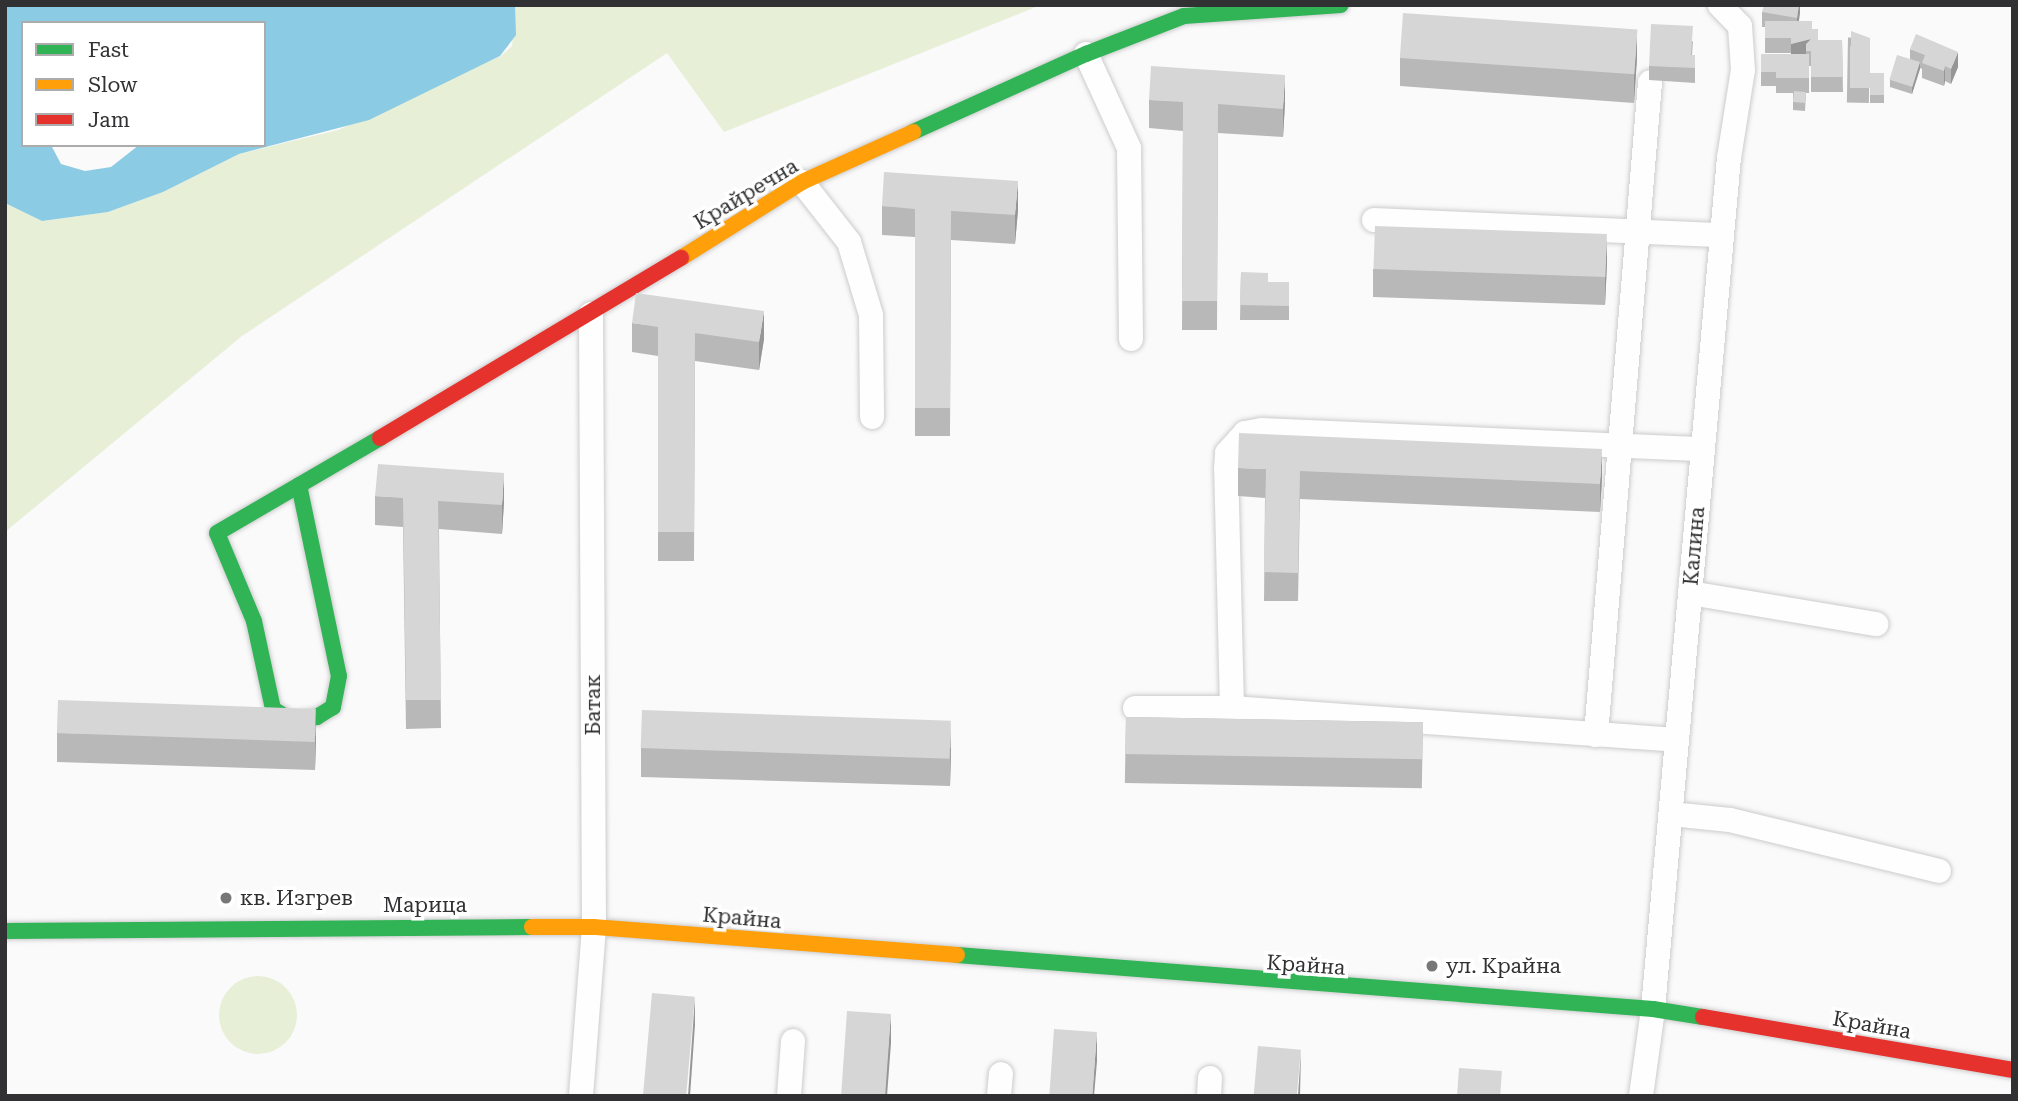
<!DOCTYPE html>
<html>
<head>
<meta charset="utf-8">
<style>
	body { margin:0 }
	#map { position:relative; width:2018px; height:1101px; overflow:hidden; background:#fafafb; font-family:"Roboto Serif",serif }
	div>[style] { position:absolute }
	.green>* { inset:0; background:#e7efd7 }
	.round { border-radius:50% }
	.water>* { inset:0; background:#8bcbe3 }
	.roads { filter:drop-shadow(0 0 2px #cccccd) drop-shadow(0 0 2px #cccccd) }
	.street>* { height:24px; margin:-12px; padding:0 12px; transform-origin:12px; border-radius:12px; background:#fefefe }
	.fast>* { height:16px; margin:-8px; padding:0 8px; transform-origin:8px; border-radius:8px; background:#30b455 }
	.slow>* { height:16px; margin:-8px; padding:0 8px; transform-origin:8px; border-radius:8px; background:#ff9f0a }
	.jam>* { height:16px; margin:-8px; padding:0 8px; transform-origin:8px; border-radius:8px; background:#e5322d }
	.wall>* { inset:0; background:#b8b8b9; transform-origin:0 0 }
	.shaded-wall>* { inset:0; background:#969696 }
	.building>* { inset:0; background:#d6d6d7; transform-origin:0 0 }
	.dots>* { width:19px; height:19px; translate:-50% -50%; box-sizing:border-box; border:4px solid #fff; border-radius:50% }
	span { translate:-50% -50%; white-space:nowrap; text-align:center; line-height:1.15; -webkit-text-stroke:7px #fff; paint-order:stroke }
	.street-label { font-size:21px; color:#313032 }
	.poi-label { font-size:21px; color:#313032 }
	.left { translate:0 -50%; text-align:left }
	.frame { position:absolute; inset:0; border:7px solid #313032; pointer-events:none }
	.legend { position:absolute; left:21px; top:21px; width:245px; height:126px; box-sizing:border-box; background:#fff; border:2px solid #adacad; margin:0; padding:9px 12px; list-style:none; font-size:21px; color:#313032 }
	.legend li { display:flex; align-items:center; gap:14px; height:35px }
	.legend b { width:35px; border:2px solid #adacad }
</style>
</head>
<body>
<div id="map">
	<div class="green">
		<div style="clip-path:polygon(515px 5px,1041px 5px,724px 132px,667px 53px,242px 336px,5px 532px,5px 203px,42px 221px,108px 212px,163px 192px,239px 154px,338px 130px,501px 56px,512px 46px)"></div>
		<div class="round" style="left:219px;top:976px;width:78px;height:78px"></div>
	</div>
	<div class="water">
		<div style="clip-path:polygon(evenodd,515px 5px,516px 35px,500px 56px,369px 120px,239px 154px,163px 192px,108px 212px,42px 221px,5px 203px,6px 5px,515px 5px,23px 23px,264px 23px,264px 145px,139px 145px,111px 167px,85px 171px,61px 164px,51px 145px,23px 145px,23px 23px)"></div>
	</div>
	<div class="roads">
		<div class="street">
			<div style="left:1086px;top:54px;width:103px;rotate:65.4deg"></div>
			<div style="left:1129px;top:148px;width:191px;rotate:89.4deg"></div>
			<div style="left:802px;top:182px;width:76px;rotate:51.9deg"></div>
			<div style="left:849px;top:242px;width:76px;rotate:73.2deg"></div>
			<div style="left:871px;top:315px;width:102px;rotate:89.4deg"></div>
			<div style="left:1374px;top:220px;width:348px;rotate:2.5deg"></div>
			<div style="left:1690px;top:593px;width:189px;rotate:9.5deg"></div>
			<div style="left:1135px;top:708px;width:97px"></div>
			<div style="left:1232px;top:708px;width:446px;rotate:4.1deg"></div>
			<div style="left:1232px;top:708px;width:239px;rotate:-91.4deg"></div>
			<div style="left:1226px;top:469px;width:16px;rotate:-86deg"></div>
			<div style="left:1227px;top:453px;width:27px;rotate:-48deg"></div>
			<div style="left:1245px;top:433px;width:17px;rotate:-10deg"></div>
			<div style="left:1262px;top:430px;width:441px;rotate:2.5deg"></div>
			<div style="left:1596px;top:735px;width:655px;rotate:-85.27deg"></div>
			<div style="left:1671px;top:814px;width:59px;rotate:5.8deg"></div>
			<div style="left:1730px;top:820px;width:215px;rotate:13.7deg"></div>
			<div style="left:581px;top:1096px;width:169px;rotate:-85.6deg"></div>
			<div style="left:594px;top:927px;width:613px;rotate:-90.28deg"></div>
			<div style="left:789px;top:1096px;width:55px;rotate:-85.8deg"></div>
			<div style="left:999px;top:1096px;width:22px;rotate:-85deg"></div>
			<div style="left:1209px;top:1096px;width:18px;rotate:-87deg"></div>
			<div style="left:1641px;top:1096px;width:88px;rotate:-82.1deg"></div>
			<div style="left:1653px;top:1009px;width:854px;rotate:-84.9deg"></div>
			<div style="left:1729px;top:158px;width:89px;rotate:-81deg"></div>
			<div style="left:1743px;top:70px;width:44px;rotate:-93.9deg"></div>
			<div style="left:1740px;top:26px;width:29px;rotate:-134deg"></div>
		</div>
		<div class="fast">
			<div style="left:913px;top:132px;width:190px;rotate:-24.3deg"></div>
			<div style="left:1086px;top:54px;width:105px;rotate:-21.2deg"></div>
			<div style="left:1184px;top:16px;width:157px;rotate:-4deg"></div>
			<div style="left:299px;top:485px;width:195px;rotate:78.2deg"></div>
			<div style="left:339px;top:676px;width:32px;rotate:101deg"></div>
			<div style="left:333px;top:707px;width:19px;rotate:148deg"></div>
			<div style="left:317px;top:717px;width:26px;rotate:173deg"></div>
			<div style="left:291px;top:720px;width:21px;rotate:-149deg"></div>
			<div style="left:273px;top:709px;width:90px;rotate:-102.2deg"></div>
			<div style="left:254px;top:621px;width:95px;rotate:-112.8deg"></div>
			<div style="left:217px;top:533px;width:189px;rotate:-30.2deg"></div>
			<div style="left:5px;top:931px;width:527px;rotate:-0.43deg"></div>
			<div style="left:957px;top:955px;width:698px;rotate:4.44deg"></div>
			<div style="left:1653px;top:1009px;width:51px;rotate:9.1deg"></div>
		</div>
		<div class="slow">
			<div style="left:681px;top:258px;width:143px;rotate:-32.1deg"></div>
			<div style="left:802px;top:182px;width:122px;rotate:-24.2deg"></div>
			<div style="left:532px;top:927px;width:62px"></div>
			<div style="left:594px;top:927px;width:364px;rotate:4.4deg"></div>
		</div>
		<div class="jam">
			<div style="left:380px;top:438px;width:351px;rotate:-30.9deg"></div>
			<div style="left:1703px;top:1017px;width:314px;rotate:9.7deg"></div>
		</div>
	</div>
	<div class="wall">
		<div style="clip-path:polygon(1800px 5px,1799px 21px,1812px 29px,1818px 40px,1842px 40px,1843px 92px,1811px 92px,1811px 66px,1809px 66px,1809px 93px,1806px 93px,1805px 111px,1793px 110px,1793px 93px,1776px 93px,1776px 86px,1761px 86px,1761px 54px,1791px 54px,1791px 53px,1765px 53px,1765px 27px,1762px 27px,1762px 12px)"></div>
		<div style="left:1870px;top:38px;width:65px;height:22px;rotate:91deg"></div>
		<div style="clip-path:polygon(1693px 41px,1692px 55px,1695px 55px,1695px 83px,1649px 80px,1649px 66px)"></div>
		<div style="clip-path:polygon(1910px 49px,1958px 67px,1951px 84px,1945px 81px,1944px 86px,1922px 78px,1922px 69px,1920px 68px,1912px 94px,1890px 87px,1890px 80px,1910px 59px)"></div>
		<div style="clip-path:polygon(1400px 58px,1637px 58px,1634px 103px,1400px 86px)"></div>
		<div style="left:1870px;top:73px;width:14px;height:30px"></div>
		<div style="clip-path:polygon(1149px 100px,1285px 103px,1283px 137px,1218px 133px,1217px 330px,1182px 330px,1183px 131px,1149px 128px)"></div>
		<div style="clip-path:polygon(882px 206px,1018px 210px,1015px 244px,951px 240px,950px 436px,915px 436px,915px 237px,882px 235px)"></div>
		<div style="clip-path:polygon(1607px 263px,1605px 305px,1373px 297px,1373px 269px)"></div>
		<div style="clip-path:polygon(1241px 272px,1268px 282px,1289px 282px,1289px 320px,1240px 320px)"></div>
		<div style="clip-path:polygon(632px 323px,764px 339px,759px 370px,695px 361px,694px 561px,658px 561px,658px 356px,632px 352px)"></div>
		<div style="clip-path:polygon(1238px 468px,1602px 478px,1600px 512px,1300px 499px,1298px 601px,1264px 601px,1265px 498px,1238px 496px)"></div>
		<div style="clip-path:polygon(375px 496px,504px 502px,502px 534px,439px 529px,441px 728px,406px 729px,403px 527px,375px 525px)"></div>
		<div style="left:1126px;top:717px;width:297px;height:66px;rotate:1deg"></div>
		<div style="clip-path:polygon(57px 733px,316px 736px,315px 770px,57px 762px)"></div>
		<div style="clip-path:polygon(641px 748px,951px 748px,950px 786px,641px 777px)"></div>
	</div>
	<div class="shaded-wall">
		<div style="clip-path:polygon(1799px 5px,1800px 5px,1800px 13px,1797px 33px,1797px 18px)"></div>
		<div style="clip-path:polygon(1637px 30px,1637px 58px,1634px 103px,1634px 75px)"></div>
		<div style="clip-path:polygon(1811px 39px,1806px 51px,1806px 55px,1791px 59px,1791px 44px)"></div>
		<div style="clip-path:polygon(1958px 52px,1958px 67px,1951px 84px,1951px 69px)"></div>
		<div style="clip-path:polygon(1920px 62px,1920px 69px,1912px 94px,1912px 86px)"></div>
		<div style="clip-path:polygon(1945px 66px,1945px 81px,1944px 86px,1944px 71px)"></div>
		<div style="clip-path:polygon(1285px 75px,1285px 103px,1283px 137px,1283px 109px)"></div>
		<div style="clip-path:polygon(1018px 181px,1018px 210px,1015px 244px,1015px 215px)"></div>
		<div style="clip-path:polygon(1607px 235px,1607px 263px,1605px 305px,1605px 277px)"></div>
		<div style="clip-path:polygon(764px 311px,764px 339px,759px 370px,759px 342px)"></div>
		<div style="clip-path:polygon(1602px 449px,1602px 478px,1600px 512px,1600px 484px)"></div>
		<div style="clip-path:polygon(504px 473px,504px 502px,502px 534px,502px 505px)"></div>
		<div style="clip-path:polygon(316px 708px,316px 736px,315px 770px,315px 742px)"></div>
		<div style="clip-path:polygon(951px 719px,951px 748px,950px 786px,950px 758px)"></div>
		<div style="clip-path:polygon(695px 997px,695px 1025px,690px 1096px,688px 1096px)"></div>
		<div style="clip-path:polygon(891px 1014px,891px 1043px,887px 1096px,884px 1096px)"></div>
		<div style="clip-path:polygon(1097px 1032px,1097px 1061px,1094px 1096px,1092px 1096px)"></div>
		<div style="clip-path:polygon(1301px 1050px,1300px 1096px,1298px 1096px)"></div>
	</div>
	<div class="building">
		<div style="clip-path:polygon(1764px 5px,1799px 5px,1797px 18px,1762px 12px)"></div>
		<div style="left:1403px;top:13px;width:235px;height:45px;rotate:4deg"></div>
		<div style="clip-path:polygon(1765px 21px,1812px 21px,1812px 29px,1818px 29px,1818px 40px,1842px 40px,1843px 77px,1811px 77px,1811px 51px,1806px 51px,1806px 44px,1811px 39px,1791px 44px,1791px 38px,1765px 38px)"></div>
		<div style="clip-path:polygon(1651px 24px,1693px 26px,1691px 55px,1695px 55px,1695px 68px,1649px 66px)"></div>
		<div style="clip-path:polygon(1851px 31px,1870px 38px,1870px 48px,1870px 46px,1851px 46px)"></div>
		<div style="clip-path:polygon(1916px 34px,1958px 52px,1951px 69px,1945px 66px,1944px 71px,1922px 63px,1925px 55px,1910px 49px)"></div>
		<div style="left:1850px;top:46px;width:20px;height:42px"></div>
		<div style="clip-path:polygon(1761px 54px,1809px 54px,1809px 78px,1776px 78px,1776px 72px,1761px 72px)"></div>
		<div style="left:1897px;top:55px;width:24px;height:26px;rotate:17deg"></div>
		<div style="clip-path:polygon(1151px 66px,1285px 75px,1283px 109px,1218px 104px,1217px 301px,1182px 301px,1183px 102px,1149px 100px)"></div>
		<div style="left:1870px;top:73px;width:14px;height:22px"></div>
		<div style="left:1794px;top:91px;width:12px;height:11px;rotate:5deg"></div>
		<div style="clip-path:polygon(884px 172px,1018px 181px,1015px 215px,951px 211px,950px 408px,915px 408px,915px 209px,882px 206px)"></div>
		<div style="left:1375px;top:226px;width:232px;height:43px;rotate:2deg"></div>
		<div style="clip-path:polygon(1241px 272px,1268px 273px,1268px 282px,1289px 282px,1289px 306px,1240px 305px)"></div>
		<div style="clip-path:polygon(636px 293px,764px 311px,759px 342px,695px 333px,694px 532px,658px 532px,658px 327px,632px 323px)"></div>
		<div style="clip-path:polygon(1239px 433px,1602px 449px,1600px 484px,1300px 471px,1298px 573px,1264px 572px,1266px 469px,1238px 468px)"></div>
		<div style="clip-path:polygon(378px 464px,504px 473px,502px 505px,438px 501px,441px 700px,406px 700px,403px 498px,375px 496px)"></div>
		<div style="left:58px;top:700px;width:258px;height:33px;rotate:2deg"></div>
		<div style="left:642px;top:710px;width:309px;height:38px;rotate:2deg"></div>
		<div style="left:1126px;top:717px;width:297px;height:37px;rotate:1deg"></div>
		<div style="left:652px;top:993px;width:43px;height:103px;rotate:5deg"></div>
		<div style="left:847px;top:1011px;width:44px;height:85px;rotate:4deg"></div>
		<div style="left:1054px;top:1029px;width:43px;height:67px;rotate:4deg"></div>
		<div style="left:1258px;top:1046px;width:43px;height:50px;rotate:5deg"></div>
		<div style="left:1459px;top:1068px;width:43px;height:28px;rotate:4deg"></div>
	</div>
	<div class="dots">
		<div style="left:226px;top:898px;background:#777778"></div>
		<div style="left:1432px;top:966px;background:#777778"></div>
	</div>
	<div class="street-label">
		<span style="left:746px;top:194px;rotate:-31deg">Крайречна</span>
		<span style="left:1694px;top:546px;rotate:-85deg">Калина</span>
		<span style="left:593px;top:705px;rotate:-90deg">Батак</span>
		<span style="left:425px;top:905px">Марица</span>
		<span style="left:742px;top:918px;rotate:5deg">Крайна</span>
		<span style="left:1306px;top:965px;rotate:4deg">Крайна</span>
		<span style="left:1872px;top:1025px;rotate:10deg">Крайна</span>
	</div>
	<div class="poi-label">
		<span class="left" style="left:240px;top:898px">кв. Изгрев</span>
		<span class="left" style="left:1446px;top:966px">ул. Крайна</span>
	</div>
	<div class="frame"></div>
	<ul class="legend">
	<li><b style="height:9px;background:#30b455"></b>Fast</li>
	<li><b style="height:9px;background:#ff9f0a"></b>Slow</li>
	<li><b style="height:9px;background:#e5322d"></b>Jam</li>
	</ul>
</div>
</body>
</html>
